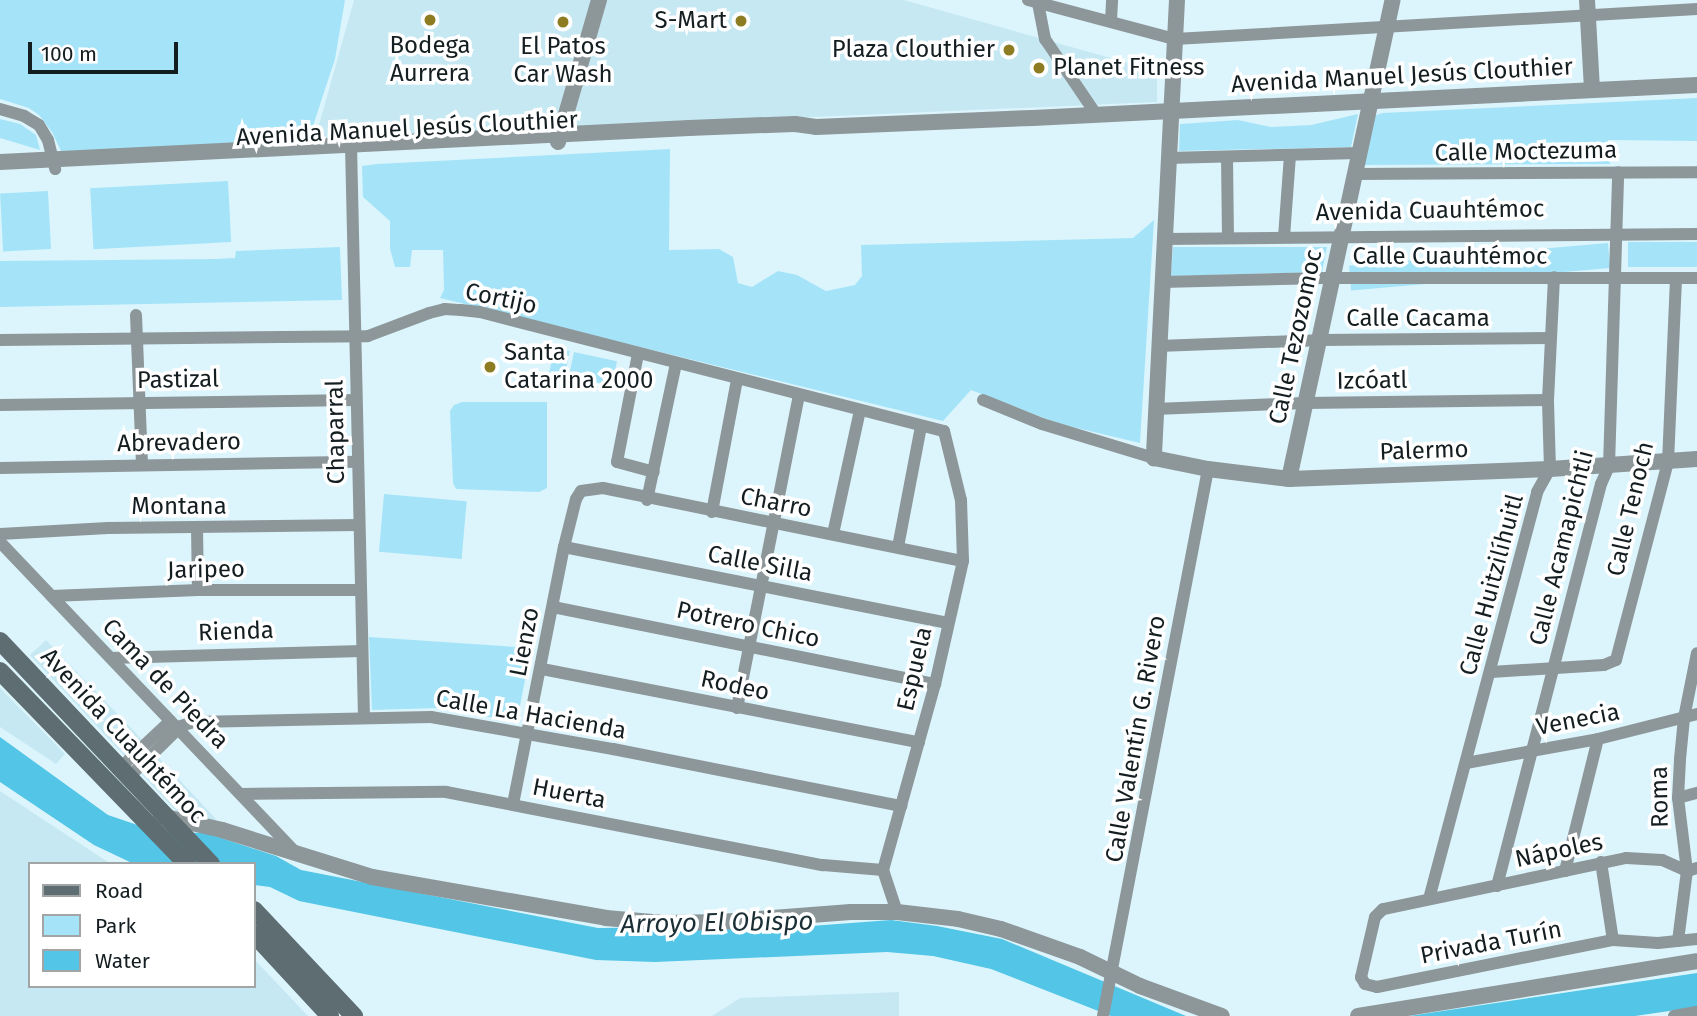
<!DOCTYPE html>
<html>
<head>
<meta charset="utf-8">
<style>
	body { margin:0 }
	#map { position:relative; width:1697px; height:1016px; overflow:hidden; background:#dcf5fd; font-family:"Fira Sans",sans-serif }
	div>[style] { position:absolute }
	.built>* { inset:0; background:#c6e8f3 }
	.green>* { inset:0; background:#a5e4f8; transform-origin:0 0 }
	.water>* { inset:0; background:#53c5e6 }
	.minor>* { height:12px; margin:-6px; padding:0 6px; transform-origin:6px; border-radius:6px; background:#8d979a }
	.tertiary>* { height:16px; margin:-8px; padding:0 8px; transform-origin:8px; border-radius:8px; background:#8d979a }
	.secondary>* { height:18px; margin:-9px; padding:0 9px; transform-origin:9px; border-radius:9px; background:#5e6d72 }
	.dots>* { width:19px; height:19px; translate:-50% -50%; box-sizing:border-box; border:4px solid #fff; border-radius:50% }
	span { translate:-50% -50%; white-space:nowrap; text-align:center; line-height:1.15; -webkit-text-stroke:7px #fff; paint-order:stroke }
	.poi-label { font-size:24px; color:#141d20 }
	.right { translate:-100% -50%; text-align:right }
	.left { translate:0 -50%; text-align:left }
	.street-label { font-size:24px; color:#141d20 }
	.water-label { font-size:26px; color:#1a2e35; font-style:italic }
	.legend { position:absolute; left:28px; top:862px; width:228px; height:126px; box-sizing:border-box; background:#fff; border:2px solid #a1a5a6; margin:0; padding:9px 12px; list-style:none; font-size:21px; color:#141d20 }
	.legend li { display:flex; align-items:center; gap:14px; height:35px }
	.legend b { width:35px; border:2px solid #a1a5a6 }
	.scale { position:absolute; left:28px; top:42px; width:150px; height:32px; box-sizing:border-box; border:4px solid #141d20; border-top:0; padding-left:9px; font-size:21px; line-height:24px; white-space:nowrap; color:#141d20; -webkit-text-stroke:5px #fff; paint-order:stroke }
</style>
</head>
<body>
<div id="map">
	<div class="built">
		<div style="clip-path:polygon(354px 0,904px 0,1157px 71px,1157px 102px,315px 139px)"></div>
		<div style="clip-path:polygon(46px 640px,130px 727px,216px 819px,213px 821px,177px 812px,30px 655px)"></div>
		<div style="clip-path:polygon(0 688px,65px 754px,56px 764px,0 727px)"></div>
		<div style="clip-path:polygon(0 791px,111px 864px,30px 864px,30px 986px,254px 986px,254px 959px,308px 1016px,0 1016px)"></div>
		<div style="clip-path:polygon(899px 992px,899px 1016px,712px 1016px,740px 998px)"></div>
	</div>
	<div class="green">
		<div style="clip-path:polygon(0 0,345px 0,335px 59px,308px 141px,62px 153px,52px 132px,39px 115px,29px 108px,0 99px)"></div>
		<div style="clip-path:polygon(1697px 98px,1697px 141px,1608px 140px,1610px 164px,1362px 165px,1374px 116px,1382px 113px)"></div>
		<div style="clip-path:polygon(1358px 114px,1351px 147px,1179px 151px,1180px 124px,1238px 120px,1271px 127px,1311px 125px)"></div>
		<div style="clip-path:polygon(0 119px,20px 124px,36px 135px,40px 150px,0 138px)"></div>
		<div style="clip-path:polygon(670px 149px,669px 250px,719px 249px,733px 257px,738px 283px,752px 287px,778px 271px,797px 275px,826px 291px,855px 285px,862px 276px,861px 245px,1133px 238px,1154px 220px,1140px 443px,1060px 424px,971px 390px,943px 421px,440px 298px,444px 290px,443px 250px,412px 250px,410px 267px,395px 267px,390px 249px,390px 221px,363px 197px,362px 166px,377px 164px)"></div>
		<div style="left:228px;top:181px;width:61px;height:138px;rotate:87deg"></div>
		<div style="left:48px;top:191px;width:58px;height:48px;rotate:87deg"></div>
		<div style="left:1697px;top:242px;width:25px;height:69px;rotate:90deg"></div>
		<div style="left:1608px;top:243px;width:25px;height:260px;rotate:85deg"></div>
		<div style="clip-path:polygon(340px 247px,342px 300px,0 307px,0 261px,216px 259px,235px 258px,236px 251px)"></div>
		<div style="clip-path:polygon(1173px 247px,1327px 247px,1322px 272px,1171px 276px)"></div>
		<div style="left:554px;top:348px;width:16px;height:41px;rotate:11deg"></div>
		<div style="left:574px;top:352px;width:44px;height:25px;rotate:12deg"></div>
		<div style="clip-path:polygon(462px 402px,547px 402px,547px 488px,539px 492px,456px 489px,453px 483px,450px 411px,454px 405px)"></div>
		<div style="left:384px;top:494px;width:83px;height:58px;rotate:5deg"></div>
		<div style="clip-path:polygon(369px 637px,531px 648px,517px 722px,439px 708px,372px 710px)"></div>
	</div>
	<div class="water">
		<div style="clip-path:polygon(0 737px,108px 815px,158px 832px,206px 833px,276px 856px,301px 870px,598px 928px,811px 926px,891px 920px,937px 926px,1002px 939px,1186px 1016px,1111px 1016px,991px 969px,933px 956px,887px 952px,655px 962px,596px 960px,299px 901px,270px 887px,254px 885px,254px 864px,134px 864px,94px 845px,0 782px)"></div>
		<div style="clip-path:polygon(1697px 973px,1697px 1007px,1635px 1016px,1409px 1016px)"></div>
	</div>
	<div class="minor">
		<div style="left:1028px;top:0;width:152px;rotate:14.9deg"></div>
		<div style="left:1175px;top:39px;width:523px;rotate:-3.29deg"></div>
		<div style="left:1038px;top:3px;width:37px;rotate:79deg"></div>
		<div style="left:1045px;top:39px;width:91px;rotate:55.8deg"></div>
		<div style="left:1111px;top:21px;width:21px;rotate:-87deg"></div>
		<div style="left:0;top:109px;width:25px;rotate:16deg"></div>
		<div style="left:24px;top:116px;width:17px;rotate:31deg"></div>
		<div style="left:39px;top:125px;width:17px;rotate:59deg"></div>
		<div style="left:48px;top:140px;width:30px;rotate:76deg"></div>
		<div style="left:351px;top:145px;width:573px;rotate:88.7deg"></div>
		<div style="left:1227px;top:157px;width:81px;rotate:89.3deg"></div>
		<div style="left:1168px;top:158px;width:191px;rotate:-1.5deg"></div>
		<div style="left:1354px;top:174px;width:343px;rotate:-0.3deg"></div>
		<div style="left:1284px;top:237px;width:82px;rotate:-85.8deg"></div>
		<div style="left:1163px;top:239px;width:534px;rotate:-0.54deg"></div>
		<div style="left:1162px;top:282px;width:164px;rotate:-1.4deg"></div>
		<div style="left:1326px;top:278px;width:371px"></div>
		<div style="left:136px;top:315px;width:150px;rotate:87.7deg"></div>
		<div style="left:0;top:340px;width:368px;rotate:-0.6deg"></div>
		<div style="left:368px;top:336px;width:65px;rotate:-20.7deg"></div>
		<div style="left:429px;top:313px;width:16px;rotate:-14deg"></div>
		<div style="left:445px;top:309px;width:16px;rotate:4deg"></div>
		<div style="left:461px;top:310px;width:19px;rotate:6deg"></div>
		<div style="left:480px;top:312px;width:479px;rotate:14.4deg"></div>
		<div style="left:944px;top:431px;width:71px;rotate:76.2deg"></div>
		<div style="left:961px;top:500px;width:61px;rotate:88.1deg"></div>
		<div style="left:963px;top:561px;width:126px;rotate:102.8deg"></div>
		<div style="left:935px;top:684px;width:193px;rotate:105.6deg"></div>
		<div style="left:883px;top:870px;width:44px;rotate:71.6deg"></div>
		<div style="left:1158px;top:346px;width:160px;rotate:-2.1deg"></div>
		<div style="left:1318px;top:340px;width:233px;rotate:-0.5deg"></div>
		<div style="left:638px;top:354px;width:110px;rotate:101deg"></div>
		<div style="left:617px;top:462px;width:38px;rotate:15deg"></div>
		<div style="left:983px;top:400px;width:64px;rotate:22.1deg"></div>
		<div style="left:1042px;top:424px;width:117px;rotate:16.9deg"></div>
		<div style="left:0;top:405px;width:356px;rotate:-0.8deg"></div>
		<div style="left:1155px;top:409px;width:149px;rotate:-2.3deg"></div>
		<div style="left:1304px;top:403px;width:244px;rotate:-0.7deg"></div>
		<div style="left:0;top:468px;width:358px;rotate:-1deg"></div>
		<div style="left:647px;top:500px;width:140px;rotate:-78deg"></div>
		<div style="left:712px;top:512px;width:134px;rotate:-79.3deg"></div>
		<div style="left:197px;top:528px;width:62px;rotate:89.1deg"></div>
		<div style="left:0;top:534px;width:108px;rotate:-3.2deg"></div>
		<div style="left:108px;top:528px;width:251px;rotate:-0.7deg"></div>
		<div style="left:833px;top:534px;width:127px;rotate:-77.7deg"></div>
		<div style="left:0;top:542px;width:432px;rotate:46.4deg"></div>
		<div style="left:564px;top:547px;width:390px;rotate:11.2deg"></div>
		<div style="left:898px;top:547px;width:123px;rotate:-79.2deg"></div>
		<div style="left:52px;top:596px;width:146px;rotate:-2.4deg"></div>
		<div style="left:198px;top:590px;width:163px"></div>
		<div style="left:553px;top:607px;width:390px;rotate:11.4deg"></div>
		<div style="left:111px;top:658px;width:251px;rotate:-1.6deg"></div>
		<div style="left:542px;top:669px;width:384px;rotate:11deg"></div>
		<div style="left:1491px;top:672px;width:113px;rotate:-3.5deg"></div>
		<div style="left:1604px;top:665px;width:13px;rotate:-23deg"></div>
		<div style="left:1616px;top:660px;width:205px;rotate:-75.3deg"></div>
		<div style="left:1668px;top:462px;width:184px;rotate:-87.5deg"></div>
		<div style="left:737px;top:708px;width:319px;rotate:-78.8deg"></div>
		<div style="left:1466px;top:763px;width:134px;rotate:-10.3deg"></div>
		<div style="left:1598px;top:739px;width:102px;rotate:-14.2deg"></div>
		<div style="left:120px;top:768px;width:69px;rotate:-43.2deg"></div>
		<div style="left:129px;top:777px;width:73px;rotate:-44.4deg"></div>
		<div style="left:181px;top:726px;width:13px;rotate:-18deg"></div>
		<div style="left:193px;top:722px;width:238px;rotate:-1.2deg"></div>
		<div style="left:431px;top:717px;width:185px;rotate:10deg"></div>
		<div style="left:613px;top:749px;width:294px;rotate:11.2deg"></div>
		<div style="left:242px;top:794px;width:204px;rotate:-0.6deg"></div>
		<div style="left:446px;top:792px;width:384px;rotate:11deg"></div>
		<div style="left:823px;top:865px;width:60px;rotate:4.8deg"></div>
		<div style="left:1678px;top:798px;width:20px;rotate:-15deg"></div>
		<div style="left:513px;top:804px;width:262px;rotate:-78.8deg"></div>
		<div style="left:564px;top:547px;width:49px;rotate:-76deg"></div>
		<div style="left:576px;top:499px;width:9px;rotate:-58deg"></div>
		<div style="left:581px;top:491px;width:22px;rotate:-8deg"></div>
		<div style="left:603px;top:488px;width:367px;rotate:11.5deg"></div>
		<div style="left:1601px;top:862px;width:79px;rotate:81.3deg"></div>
		<div style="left:1697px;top:868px;width:10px;rotate:163deg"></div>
		<div style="left:1687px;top:871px;width:27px;rotate:-156deg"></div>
		<div style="left:1662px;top:860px;width:36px;rotate:-177deg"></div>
		<div style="left:1626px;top:858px;width:248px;rotate:168.1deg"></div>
		<div style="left:1383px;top:909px;width:11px;rotate:135deg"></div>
		<div style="left:1375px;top:917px;width:62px;rotate:103.1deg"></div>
		<div style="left:1361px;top:977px;width:8px;rotate:60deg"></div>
		<div style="left:1365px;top:984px;width:12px;rotate:14deg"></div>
		<div style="left:1377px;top:987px;width:241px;rotate:-11.3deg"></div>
		<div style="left:1613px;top:940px;width:45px;rotate:3.8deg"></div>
		<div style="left:1658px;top:943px;width:39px;rotate:-6deg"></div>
		<div style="left:1565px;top:871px;width:136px;rotate:-76deg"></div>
		<div style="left:1497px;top:886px;width:415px;rotate:-75.5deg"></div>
		<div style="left:1601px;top:484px;width:20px;rotate:-66deg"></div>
		<div style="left:1609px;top:466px;width:294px;rotate:-88.2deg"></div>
		<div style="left:1429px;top:899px;width:421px;rotate:-75.1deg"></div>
		<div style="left:1537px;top:492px;width:26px;rotate:-61deg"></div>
		<div style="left:1550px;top:469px;width:69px;rotate:-91.7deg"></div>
		<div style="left:1548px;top:400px;width:123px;rotate:-87.2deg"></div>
		<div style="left:1678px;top:941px;width:71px;rotate:-82.7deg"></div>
		<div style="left:1687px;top:871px;width:74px;rotate:-97deg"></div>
		<div style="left:1678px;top:798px;width:39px;rotate:-87deg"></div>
		<div style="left:1680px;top:759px;width:41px;rotate:-84.4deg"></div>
		<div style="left:1684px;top:718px;width:66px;rotate:-78.7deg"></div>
		<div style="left:1103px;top:1016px;width:557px;rotate:-79.13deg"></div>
		<div style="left:1674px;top:1016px;width:23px;rotate:-10deg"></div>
	</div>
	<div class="tertiary">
		<div style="left:1177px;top:0;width:459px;rotate:92.9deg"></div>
		<div style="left:1154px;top:458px;width:55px;rotate:11.5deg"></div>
		<div style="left:1208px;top:469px;width:82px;rotate:7deg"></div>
		<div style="left:1289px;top:479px;width:261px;rotate:-2.2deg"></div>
		<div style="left:1550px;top:469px;width:147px;rotate:-3.9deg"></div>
		<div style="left:1587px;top:0;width:89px;rotate:86.8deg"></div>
		<div style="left:558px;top:142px;width:148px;rotate:-73.9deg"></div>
		<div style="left:0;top:162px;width:690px;rotate:-2.83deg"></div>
		<div style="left:689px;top:128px;width:106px;rotate:-2.2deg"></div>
		<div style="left:795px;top:124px;width:21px;rotate:8deg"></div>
		<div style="left:816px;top:127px;width:217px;rotate:-2.4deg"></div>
		<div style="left:1033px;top:118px;width:665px;rotate:-2.85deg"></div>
		<div style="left:1289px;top:479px;width:490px;rotate:-77.8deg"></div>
		<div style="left:161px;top:816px;width:63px;rotate:12.9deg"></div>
		<div style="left:222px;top:830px;width:157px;rotate:17.4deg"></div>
		<div style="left:372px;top:877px;width:238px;rotate:9.9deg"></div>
		<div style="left:606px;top:918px;width:58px;rotate:4.9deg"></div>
		<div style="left:664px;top:923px;width:56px;rotate:-1deg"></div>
		<div style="left:720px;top:922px;width:131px;rotate:-4.4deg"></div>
		<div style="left:851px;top:912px;width:46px"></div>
		<div style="left:897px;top:912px;width:61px;rotate:6.5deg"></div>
		<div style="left:958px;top:919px;width:44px;rotate:13.1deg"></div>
		<div style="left:1001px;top:929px;width:84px;rotate:19.5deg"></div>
		<div style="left:1080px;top:957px;width:67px;rotate:25.8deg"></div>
		<div style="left:1140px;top:986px;width:87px;rotate:20.1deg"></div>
		<div style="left:1358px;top:1016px;width:343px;rotate:-9.2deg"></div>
	</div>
	<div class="secondary">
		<div style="left:0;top:641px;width:307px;rotate:46.6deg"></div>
		<div style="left:0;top:671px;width:269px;rotate:45.9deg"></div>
		<div style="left:254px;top:910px;width:146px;rotate:46.7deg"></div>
		<div style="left:254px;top:934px;width:112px;rotate:47.2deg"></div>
	</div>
	<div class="dots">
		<div style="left:430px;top:20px;background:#8e7c22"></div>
		<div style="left:741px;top:21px;background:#8e7c22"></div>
		<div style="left:563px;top:22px;background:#8e7c22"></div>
		<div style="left:1009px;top:50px;background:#8e7c22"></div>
		<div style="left:1039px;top:68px;background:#8e7c22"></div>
		<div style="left:490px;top:367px;background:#8e7c22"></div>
	</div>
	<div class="poi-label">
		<span class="right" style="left:727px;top:21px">S-Mart</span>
		<span style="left:430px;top:60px">Bodega<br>Aurrera</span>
		<span style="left:563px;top:61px">El Patos<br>Car Wash</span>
		<span class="right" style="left:995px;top:50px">Plaza Clouthier</span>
		<span class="left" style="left:1053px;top:68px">Planet Fitness</span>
		<span class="left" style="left:504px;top:367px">Santa<br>Catarina 2000</span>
	</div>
	<div class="street-label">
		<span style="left:1402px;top:76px;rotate:-3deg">Avenida Manuel Jesús Clouthier</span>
		<span style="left:407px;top:129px;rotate:-3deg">Avenida Manuel Jesús Clouthier</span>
		<span style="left:1526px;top:152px;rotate:-1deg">Calle Moctezuma</span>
		<span style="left:1430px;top:211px;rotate:-1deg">Avenida Cuauhtémoc</span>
		<span style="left:1450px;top:257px">Calle Cuauhtémoc</span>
		<span style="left:501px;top:299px;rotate:12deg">Cortijo</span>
		<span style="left:1418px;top:319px">Calle Cacama</span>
		<span style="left:1296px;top:337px;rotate:-78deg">Calle Tezozomoc</span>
		<span style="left:178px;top:380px;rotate:-1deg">Pastizal</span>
		<span style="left:1372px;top:381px;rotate:-1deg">Izcóatl</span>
		<span style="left:336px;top:432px;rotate:-91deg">Chaparral</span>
		<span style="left:179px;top:443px;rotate:-1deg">Abrevadero</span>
		<span style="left:1424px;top:451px;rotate:-2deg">Palermo</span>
		<span style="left:776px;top:503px;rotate:11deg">Charro</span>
		<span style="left:179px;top:507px">Montana</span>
		<span style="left:1631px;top:509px;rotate:-77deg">Calle Tenoch</span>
		<span style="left:1562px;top:548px;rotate:-76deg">Calle Acamapichtli</span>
		<span style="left:760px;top:564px;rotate:11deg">Calle Silla</span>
		<span style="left:206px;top:570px;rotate:-1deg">Jaripeo</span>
		<span style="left:1492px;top:585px;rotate:-75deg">Calle Huitzilíhuitl</span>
		<span style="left:748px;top:625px;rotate:12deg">Potrero Chico</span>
		<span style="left:236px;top:632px;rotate:-2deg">Rienda</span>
		<span style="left:525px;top:642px;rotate:-79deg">Lienzo</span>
		<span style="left:915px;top:669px;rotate:-77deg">Espuela</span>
		<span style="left:165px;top:684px;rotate:46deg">Cama de Piedra</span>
		<span style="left:735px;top:686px;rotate:12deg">Rodeo</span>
		<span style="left:531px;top:715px;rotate:10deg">Calle La Hacienda</span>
		<span style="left:1578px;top:720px;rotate:-11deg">Venecia</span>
		<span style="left:123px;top:736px;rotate:47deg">Avenida Cuauhtémoc</span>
		<span style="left:1136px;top:739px;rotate:-80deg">Calle Valentín G. Rivero</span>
		<span style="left:569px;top:794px;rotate:11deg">Huerta</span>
		<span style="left:1660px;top:797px;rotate:-91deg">Roma</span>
		<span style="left:1559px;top:851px;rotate:-12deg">Nápoles</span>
		<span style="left:1491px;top:943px;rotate:-11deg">Privada Turín</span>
	</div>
	<div class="water-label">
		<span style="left:717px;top:923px;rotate:-1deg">Arroyo El Obispo</span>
	</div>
	<ul class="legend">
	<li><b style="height:9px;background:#5e6d72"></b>Road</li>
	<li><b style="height:19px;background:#a5e4f8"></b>Park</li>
	<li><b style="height:19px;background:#53c5e6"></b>Water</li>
	</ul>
	<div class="scale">100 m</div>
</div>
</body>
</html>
